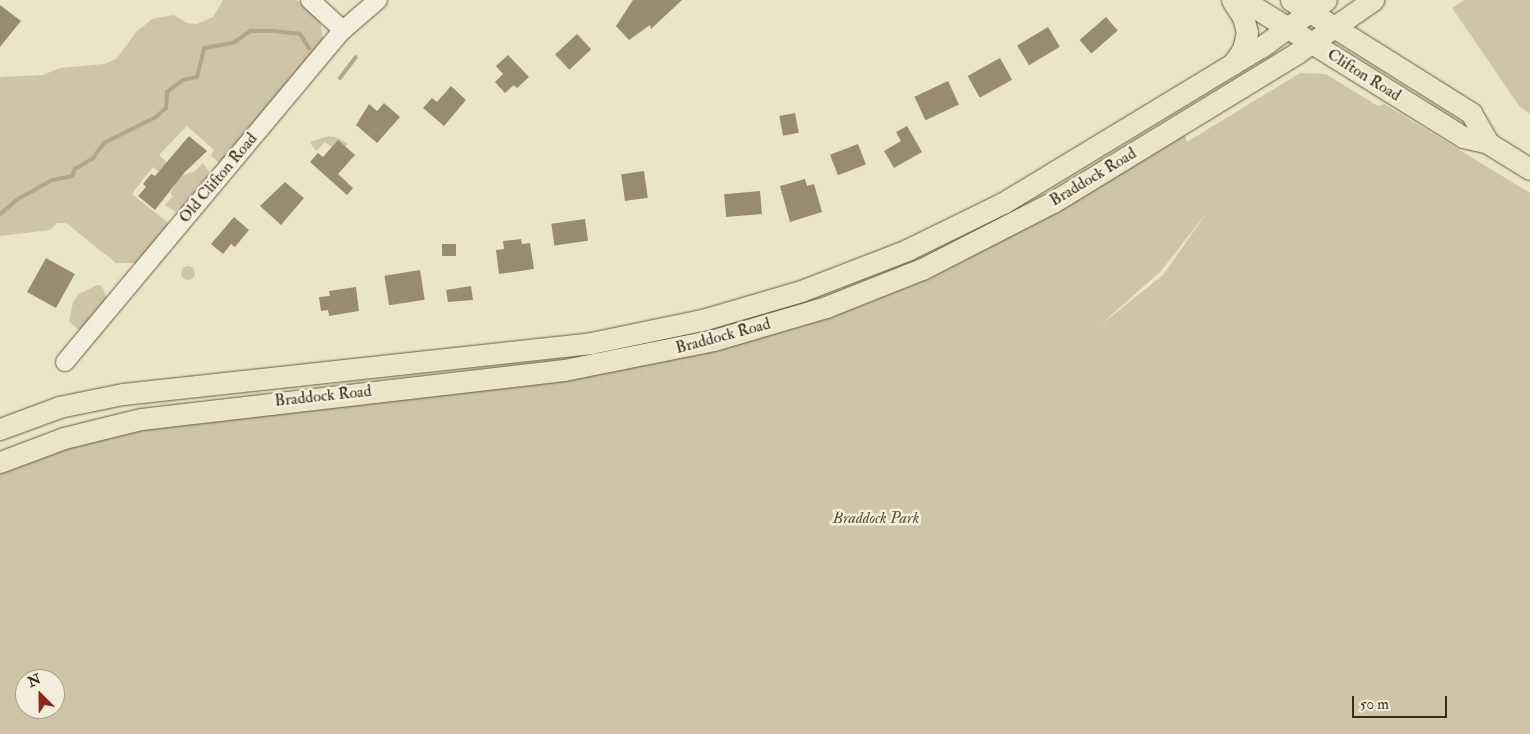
<!DOCTYPE html>
<html>
<head>
<meta charset="utf-8">
<style>
	body { margin:0 }
	#map { position:relative; width:1530px; height:734px; overflow:hidden; background:#ece4c9; font-family:"IM FELL Double Pica",serif }
	div>[style] { position:absolute }
	.green>* { inset:0; background:#cfc4aa }
	.round { border-radius:50% }
	.stream>* { height:4px; margin:-2px; padding:0 2px; transform-origin:2px; border-radius:2px; background:#b1a58c }
	.building>* { inset:0; background:#998b73; transform-origin:0 0 }
	.roads { filter:drop-shadow(0 0 1px #6a5842) drop-shadow(0 0 1px #6a5842) }
	.minor>* { height:18px; margin:-9px; padding:0 9px; transform-origin:9px; border-radius:9px; background:#f3eddc }
	.major>* { height:21px; margin:-10.5px; padding:0 10.5px; transform-origin:10.5px; border-radius:10.5px; background:#ece4c9 }
	span { translate:-50% -50%; white-space:nowrap; text-align:center; line-height:1.15; -webkit-text-stroke:5px #f3eddc; paint-order:stroke }
	.street-label { font-size:16px; color:#3f2a15 }
	.park-label { font-size:16px; color:#63503a; font-style:italic }
	.north { position:absolute; left:15px; top:669px; width:50px; height:50px; box-sizing:border-box; background:#f3eddc; border:1px solid #ab9f8c; border-radius:50%; rotate:337deg; font-size:14px; font-weight:700; line-height:20px; text-align:center; color:#3f2a15 }
	.north::after { content:''; display:block; margin:auto; width:18px; height:22px; background:#8f2418; clip-path:polygon(50% 0,100% 100%,50% 72%,0 100%) }
	.scale { position:absolute; left:1352px; top:696px; width:95px; height:22px; box-sizing:border-box; border:2px solid #3f2a15; border-top:0; padding-left:6px; font-size:15px; line-height:18px; white-space:nowrap; color:#3f2a15; -webkit-text-stroke:4px #f3eddc; paint-order:stroke }
</style>
</head>
<body>
<div id="map">
	<div class="green">
		<div style="clip-path:polygon(223px 0,297px 0,320px 21px,323px 40px,221px 164px,211px 156px,214px 150px,187px 126px,159px 155px,181px 176px,195px 171px,203px 163px,212px 176px,180px 214px,165px 205px,173px 196px,170px 193px,175px 185px,153px 167px,144px 178px,132px 194px,171px 225px,138px 263px,116px 263px,66px 223px,57px 223px,50px 230px,0 236px,0 77px,43px 75px,60px 68px,105px 64px,117px 58px,136px 32px,152px 19px,174px 15px,187px 23px,197px 24px,213px 17px)"></div>
		<div style="clip-path:polygon(1464px 0,1530px 0,1530px 114px,1520px 107px,1452px 8px)"></div>
		<div style="clip-path:polygon(evenodd,1300px 73px,1326px 74px,1378px 106px,1384px 104px,1530px 193px,1530px 734px,0 734px,0 472px,141px 419px,635px 358px,922px 269px,1181px 123px,1187px 142px,1300px 73px,1208px 211px,1163px 275px,1098px 327px,1161px 271px,1208px 211px,1300px 73px,25px 679px,55px 679px,55px 709px,25px 709px,25px 679px)"></div>
		<div style="clip-path:polygon(329px 136px,338px 138px,348px 144px,345px 147px,338px 140px,332px 147px,325px 142px,316px 151px,310px 142px)"></div>
		<div class="round" style="left:181px;top:266px;width:14px;height:14px"></div>
		<div style="clip-path:polygon(97px 285px,102px 286px,107px 298px,83px 329px,78px 329px,69px 322px,73px 302px,79px 294px)"></div>
	</div>
	<div class="stream">
		<div style="left:340px;top:78px;width:26px;rotate:-53deg"></div>
		<div style="left:0;top:214px;width:23px;rotate:-40deg"></div>
		<div style="left:18px;top:199px;width:39px;rotate:-29deg"></div>
		<div style="left:52px;top:180px;width:20px;rotate:-11deg"></div>
		<div style="left:72px;top:176px;width:8px;rotate:-67deg"></div>
		<div style="left:75px;top:169px;width:21px;rotate:-31deg"></div>
		<div style="left:93px;top:158px;width:19px;rotate:-54deg"></div>
		<div style="left:104px;top:143px;width:58px;rotate:-26.6deg"></div>
		<div style="left:156px;top:117px;width:13px;rotate:-42deg"></div>
		<div style="left:166px;top:108px;width:16px;rotate:-86deg"></div>
		<div style="left:167px;top:92px;width:20px;rotate:-37deg"></div>
		<div style="left:183px;top:80px;width:14px;rotate:-12deg"></div>
		<div style="left:197px;top:77px;width:30px;rotate:-76deg"></div>
		<div style="left:204px;top:48px;width:29px;rotate:-10deg"></div>
		<div style="left:233px;top:43px;width:22px;rotate:-34deg"></div>
		<div style="left:251px;top:31px;width:22px"></div>
		<div style="left:273px;top:31px;width:27px;rotate:6deg"></div>
		<div style="left:300px;top:34px;width:17px;rotate:57deg"></div>
	</div>
	<div class="building">
		<div style="clip-path:polygon(633px 0,682px 0,651px 29px,650px 25px,629px 40px,616px 26px)"></div>
		<div style="clip-path:polygon(0 5px,21px 21px,0 47px)"></div>
		<div style="left:1106px;top:17px;width:18px;height:35px;rotate:49deg"></div>
		<div style="left:1048px;top:27px;width:23px;height:36px;rotate:59deg"></div>
		<div style="left:577px;top:34px;width:21px;height:30px;rotate:47deg"></div>
		<div style="clip-path:polygon(508px 55px,529px 77px,517px 88px,514px 85px,505px 93px,495px 82px,503px 74px,496px 66px)"></div>
		<div style="left:1000px;top:58px;width:25px;height:37px;rotate:61deg"></div>
		<div style="left:948px;top:81px;width:26px;height:37px;rotate:65deg"></div>
		<div style="clip-path:polygon(451px 86px,466px 100px,444px 126px,423px 108px,432px 98px,437px 102px)"></div>
		<div style="clip-path:polygon(384px 103px,400px 117px,377px 143px,356px 125px,369px 104px,377px 111px)"></div>
		<div style="left:795px;top:113px;width:20px;height:16px;rotate:79deg"></div>
		<div style="clip-path:polygon(907px 126px,922px 152px,894px 168px,884px 151px,901px 141px,896px 132px)"></div>
		<div style="clip-path:polygon(189px 136px,207px 151px,184px 173px,155px 210px,138px 196px,146px 187px,143px 184px,151px 174px,155px 176px)"></div>
		<div style="clip-path:polygon(338px 140px,355px 155px,338px 174px,353px 188px,347px 195px,310px 162px,318px 153px,323px 157px)"></div>
		<div style="left:858px;top:144px;width:22px;height:30px;rotate:69deg"></div>
		<div style="left:644px;top:171px;width:27px;height:23px;rotate:82deg"></div>
		<div style="clip-path:polygon(805px 179px,807px 186px,814px 184px,822px 212px,790px 222px,780px 186px)"></div>
		<div style="clip-path:polygon(285px 182px,304px 198px,281px 225px,260px 206px)"></div>
		<div style="left:760px;top:191px;width:23px;height:36px;rotate:85deg"></div>
		<div style="clip-path:polygon(234px 217px,249px 230px,235px 247px,231px 244px,223px 254px,211px 244px)"></div>
		<div style="left:585px;top:219px;width:22px;height:34px;rotate:82deg"></div>
		<div style="clip-path:polygon(521px 239px,522px 244px,530px 243px,534px 269px,499px 274px,496px 250px,504px 249px,503px 241px)"></div>
		<div style="left:442px;top:244px;width:14px;height:12px"></div>
		<div style="left:46px;top:258px;width:33px;height:39px;rotate:29deg"></div>
		<div style="left:420px;top:270px;width:30px;height:36px;rotate:81deg"></div>
		<div style="clip-path:polygon(471px 286px,473px 300px,448px 302px,446px 290px)"></div>
		<div style="clip-path:polygon(356px 287px,359px 311px,329px 316px,328px 310px,321px 311px,319px 297px,330px 296px,329px 291px)"></div>
	</div>
	<div class="roads">
		<div class="minor">
			<div style="left:310px;top:0;width:45px;rotate:42.3deg"></div>
			<div style="left:65px;top:362px;width:433px;rotate:-50.1deg"></div>
			<div style="left:343px;top:30px;width:46px;rotate:-40.6deg"></div>
		</div>
		<div class="major">
			<div style="left:1232px;top:0;width:20px;rotate:57deg"></div>
			<div style="left:1243px;top:17px;width:16px;rotate:75deg"></div>
			<div style="left:1247px;top:32px;width:17px;rotate:103deg"></div>
			<div style="left:1243px;top:49px;width:18px;rotate:124deg"></div>
			<div style="left:1243px;top:0;width:259px;rotate:31.9deg"></div>
			<div style="left:1463px;top:137px;width:26px;rotate:13deg"></div>
			<div style="left:1488px;top:143px;width:49px;rotate:31.8deg"></div>
			<div style="left:1291px;top:0;width:213px;rotate:32.1deg"></div>
			<div style="left:1471px;top:113px;width:34px;rotate:60deg"></div>
			<div style="left:0;top:429px;width:63px;rotate:-20.4deg"></div>
			<div style="left:59px;top:407px;width:65px;rotate:-11.5deg"></div>
			<div style="left:123px;top:394px;width:471px;rotate:-6.2deg"></div>
			<div style="left:591px;top:343px;width:113px;rotate:-11.7deg"></div>
			<div style="left:702px;top:320px;width:103px;rotate:-16.3deg"></div>
			<div style="left:801px;top:291px;width:114px;rotate:-21.1deg"></div>
			<div style="left:907px;top:250px;width:107px;rotate:-26.1deg"></div>
			<div style="left:1003px;top:203px;width:301px;rotate:-31.2deg"></div>
			<div style="left:1261px;top:47px;width:80px;rotate:-35.9deg"></div>
			<div style="left:0;top:462px;width:68px;rotate:-20.6deg"></div>
			<div style="left:64px;top:438px;width:79px;rotate:-13.9deg"></div>
			<div style="left:141px;top:419px;width:426px;rotate:-6.6deg"></div>
			<div style="left:564px;top:370px;width:153px;rotate:-11.3deg"></div>
			<div style="left:714px;top:340px;width:117px;rotate:-16.4deg"></div>
			<div style="left:826px;top:307px;width:103px;rotate:-21.6deg"></div>
			<div style="left:922px;top:269px;width:147px;rotate:-27.1deg"></div>
			<div style="left:1053px;top:202px;width:286px;rotate:-31.4deg"></div>
			<div style="left:1297px;top:53px;width:93px;rotate:-34.9deg"></div>
		</div>
	</div>
	<div class="street-label">
		<span style="left:1364px;top:75px;rotate:32deg">Clifton Road</span>
		<span style="left:1093px;top:177px;rotate:-31deg">Braddock Road</span>
		<span style="left:218px;top:178px;rotate:-50deg">Old Clifton Road</span>
		<span style="left:723px;top:336px;rotate:-15deg">Braddock Road</span>
		<span style="left:323px;top:396px;rotate:-6deg">Braddock Road</span>
	</div>
	<div class="park-label">
		<span style="left:876px;top:518px">Braddock Park</span>
	</div>
	<div class="north">N</div>
	<div class="scale">50 m</div>
</div>
</body>
</html>
